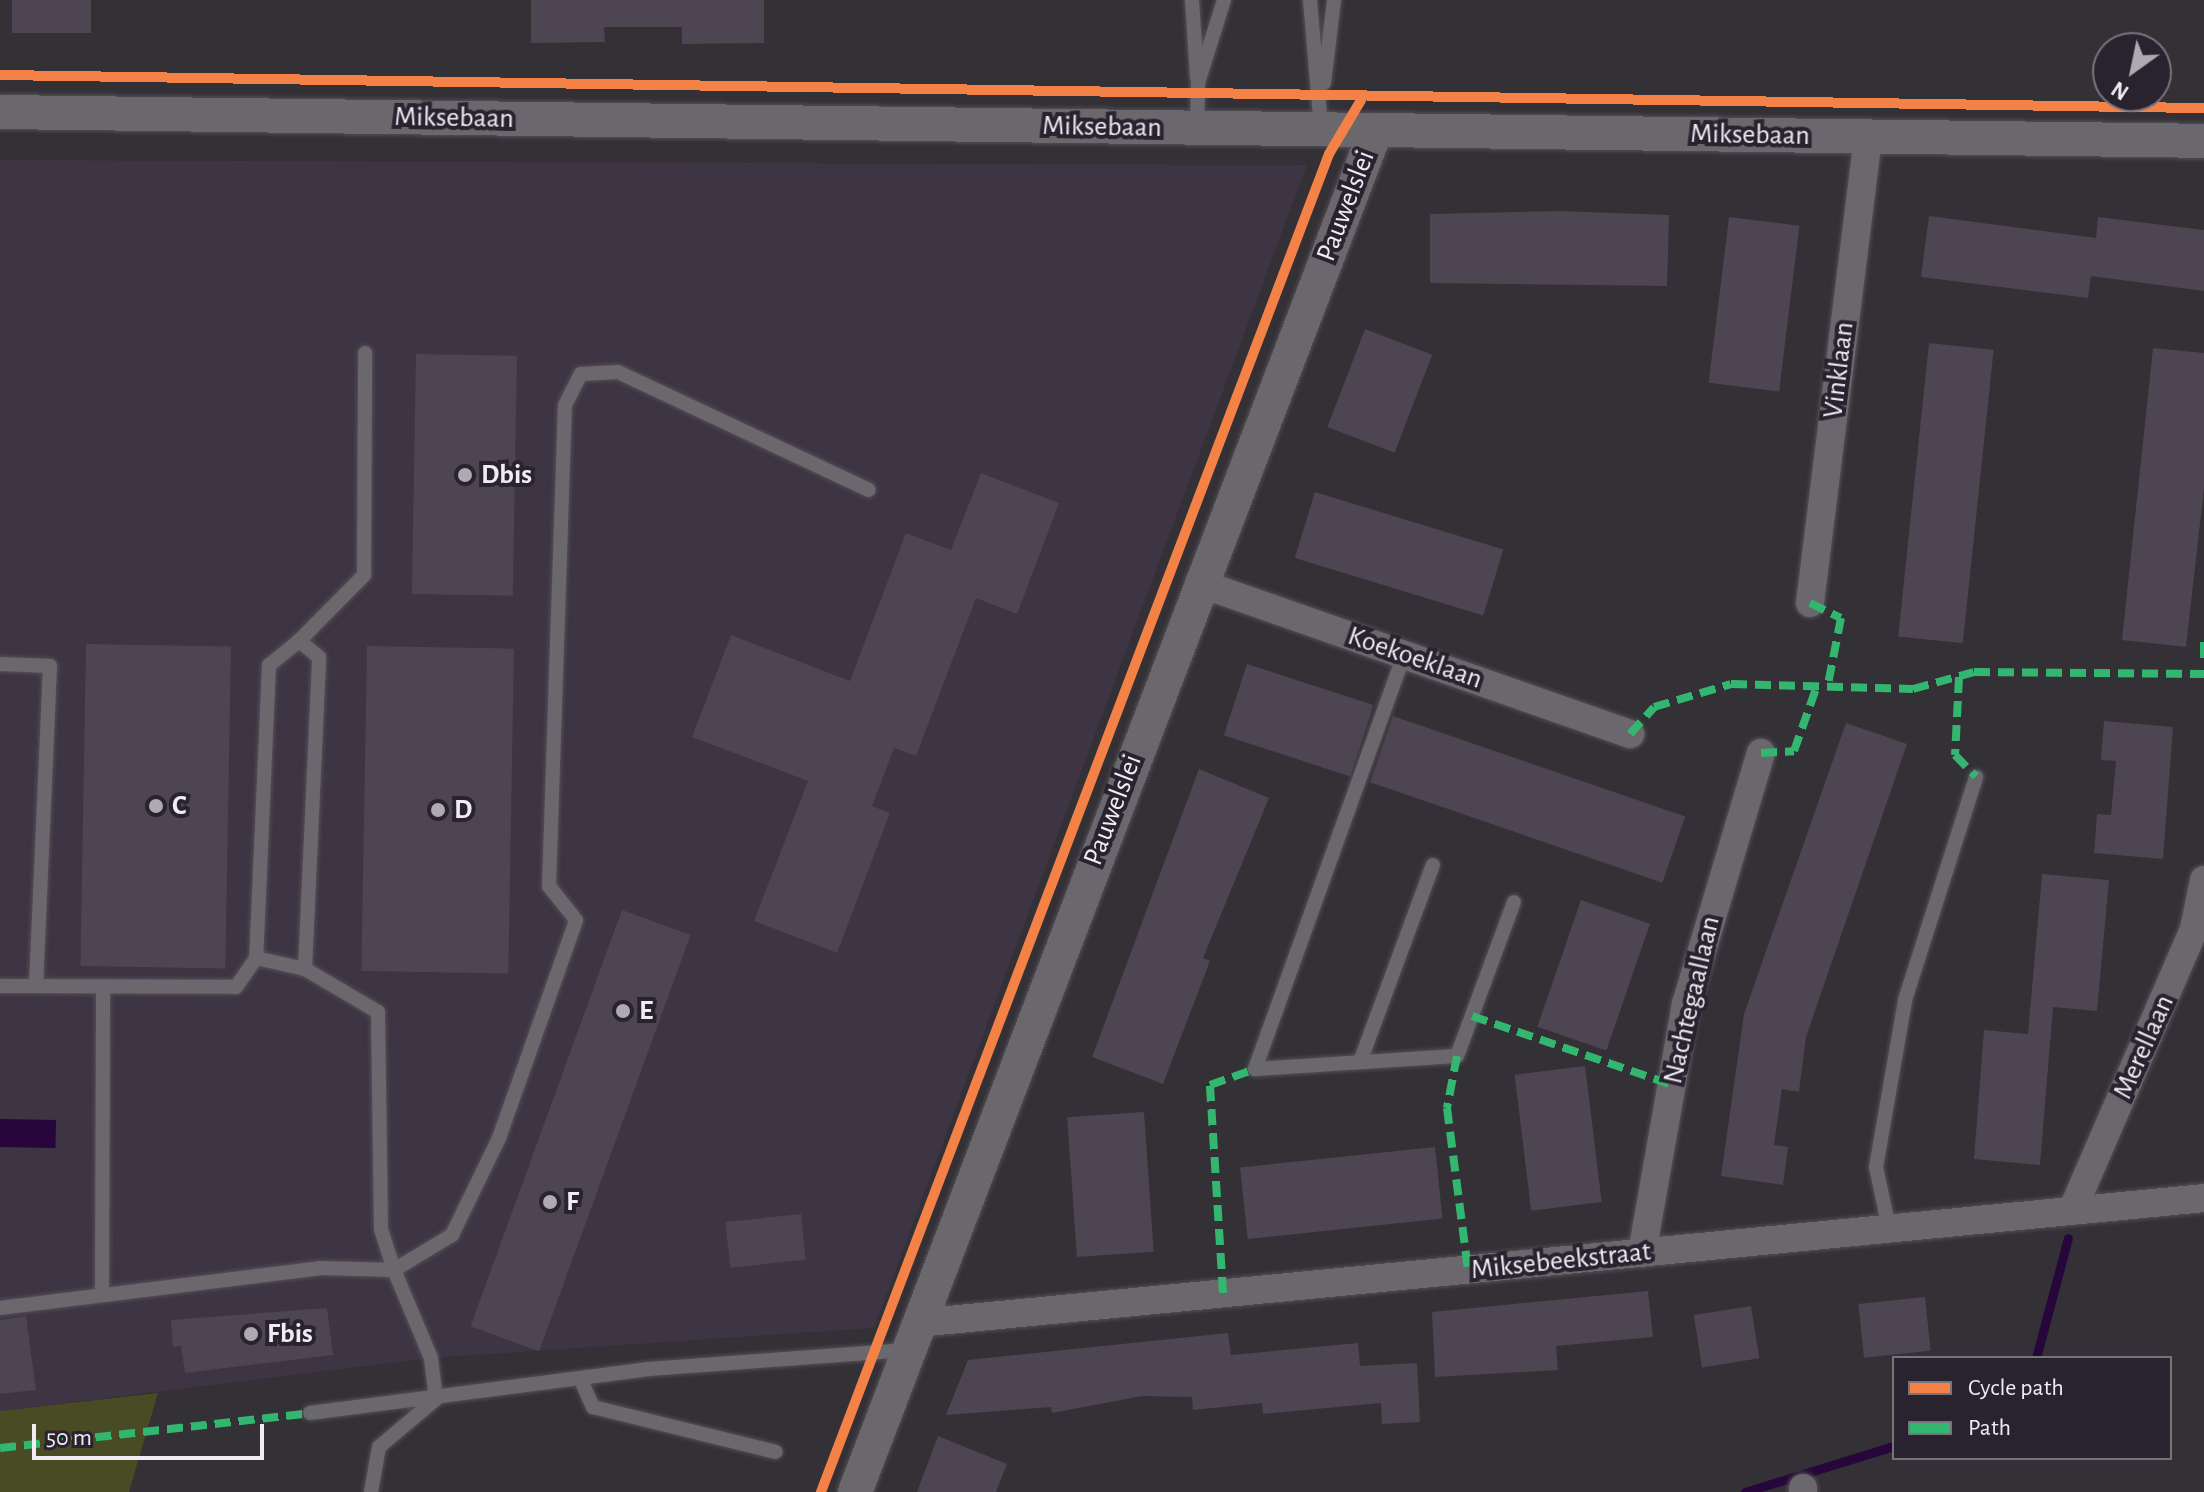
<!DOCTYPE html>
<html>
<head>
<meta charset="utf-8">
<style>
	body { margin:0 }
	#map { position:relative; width:2204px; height:1492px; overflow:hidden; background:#333036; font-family:"Alegreya Sans",sans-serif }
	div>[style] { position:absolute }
	.built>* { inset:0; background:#3d3444 }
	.green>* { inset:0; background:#484b23 }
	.water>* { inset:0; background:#27063c; transform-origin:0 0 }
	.stream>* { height:9px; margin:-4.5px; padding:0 4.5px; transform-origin:4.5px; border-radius:4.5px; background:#27063c }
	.building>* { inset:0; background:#4d4552; transform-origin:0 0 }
	.roads { filter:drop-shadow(0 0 2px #524f55) drop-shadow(0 0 2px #524f55) }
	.service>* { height:14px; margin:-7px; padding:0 7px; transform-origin:7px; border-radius:7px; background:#6a686d }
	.minor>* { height:28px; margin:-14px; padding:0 14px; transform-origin:14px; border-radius:14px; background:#6a686d }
	.tertiary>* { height:34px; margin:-17px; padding:0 17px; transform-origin:17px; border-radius:17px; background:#6a686d }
	.quiet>* { height:8px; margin-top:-4px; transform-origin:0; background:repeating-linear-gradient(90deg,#33b770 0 16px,transparent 0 24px) }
	.cycleway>* { height:10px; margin:-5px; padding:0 5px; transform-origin:5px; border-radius:5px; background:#f48246 }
	.dots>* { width:22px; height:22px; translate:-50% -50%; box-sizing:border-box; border:4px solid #29232f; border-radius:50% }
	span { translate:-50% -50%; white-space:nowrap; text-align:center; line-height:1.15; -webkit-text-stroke:8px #29232f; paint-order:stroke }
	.street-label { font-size:28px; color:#efecf3 }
	.poi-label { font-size:28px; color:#efecf3; font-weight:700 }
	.left { translate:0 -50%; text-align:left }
	.legend { position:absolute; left:1892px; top:1356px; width:280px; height:104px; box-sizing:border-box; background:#29232f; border:2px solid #78737d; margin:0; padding:10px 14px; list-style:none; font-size:24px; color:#efecf3 }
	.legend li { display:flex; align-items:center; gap:16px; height:40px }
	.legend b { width:40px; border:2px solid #78737d }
	.north { position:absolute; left:2092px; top:32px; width:80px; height:80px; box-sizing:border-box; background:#29232f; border:2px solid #78737d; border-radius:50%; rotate:213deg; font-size:22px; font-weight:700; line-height:32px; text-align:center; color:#efecf3 }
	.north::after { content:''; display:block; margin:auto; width:28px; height:36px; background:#adaab1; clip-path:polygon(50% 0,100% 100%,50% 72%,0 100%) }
	.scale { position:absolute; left:32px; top:1424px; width:232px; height:36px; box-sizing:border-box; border:4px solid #efecf3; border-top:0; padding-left:10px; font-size:24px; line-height:28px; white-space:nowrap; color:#efecf3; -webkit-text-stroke:6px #29232f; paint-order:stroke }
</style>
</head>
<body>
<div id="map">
	<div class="built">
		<div style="clip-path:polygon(0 160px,1307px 165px,874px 1328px,431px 1358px,0 1411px)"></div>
	</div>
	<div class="green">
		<div style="clip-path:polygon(158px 1393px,129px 1492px,0 1492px,0 1411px)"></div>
	</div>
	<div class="water">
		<div style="left:0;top:1119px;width:56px;height:28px;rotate:1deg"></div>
	</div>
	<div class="stream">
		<div style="left:2036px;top:1358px;width:124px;rotate:-75.1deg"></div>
		<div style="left:1745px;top:1492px;width:156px;rotate:-17.2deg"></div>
	</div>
	<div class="building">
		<div style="left:12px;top:0;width:79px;height:33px"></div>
		<div style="clip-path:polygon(531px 0,764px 0,764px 43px,682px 44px,682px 27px,604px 27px,605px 42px,531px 43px)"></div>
		<div style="clip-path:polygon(1560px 211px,1669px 215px,1667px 286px,1430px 283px,1430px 214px)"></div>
		<div style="clip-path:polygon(1929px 216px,2096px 238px,2098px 217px,2204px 230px,2204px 291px,2091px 276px,2088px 298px,1921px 277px)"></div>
		<div style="left:1729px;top:217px;width:71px;height:167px;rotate:7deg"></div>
		<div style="left:1365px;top:329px;width:72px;height:105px;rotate:21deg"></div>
		<div style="left:1929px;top:343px;width:65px;height:295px;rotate:6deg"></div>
		<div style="clip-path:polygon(2153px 348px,2204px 353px,2204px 488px,2186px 647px,2122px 640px)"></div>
		<div style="left:416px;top:354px;width:101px;height:240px;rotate:1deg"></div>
		<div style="clip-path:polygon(981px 473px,1059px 503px,1017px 614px,976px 598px,916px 756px,894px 748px,872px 806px,890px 813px,837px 953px,754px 921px,808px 781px,692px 737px,731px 635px,850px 681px,906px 533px,951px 550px)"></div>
		<div style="left:1315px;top:492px;width:197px;height:69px;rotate:17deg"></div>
		<div style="left:86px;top:644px;width:145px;height:322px;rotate:1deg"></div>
		<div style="left:367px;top:646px;width:147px;height:325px;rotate:1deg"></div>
		<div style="left:1247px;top:664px;width:133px;height:75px;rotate:18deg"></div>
		<div style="left:1393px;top:716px;width:309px;height:70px;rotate:19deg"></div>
		<div style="clip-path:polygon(2104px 721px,2173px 727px,2163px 859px,2094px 853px,2097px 814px,2111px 815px,2116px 761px,2101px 760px)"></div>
		<div style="clip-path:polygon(1846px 723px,1907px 744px,1806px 1037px,1799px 1092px,1782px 1089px,1774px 1145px,1788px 1147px,1783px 1185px,1721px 1176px,1744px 1014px)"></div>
		<div style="clip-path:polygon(1199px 769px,1269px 798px,1203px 958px,1210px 961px,1163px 1084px,1092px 1057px)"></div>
		<div style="clip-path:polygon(2042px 874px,2109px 880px,2097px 1011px,2053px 1007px,2040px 1165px,1974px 1159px,1984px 1030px,2028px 1034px)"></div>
		<div style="left:1581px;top:900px;width:73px;height:134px;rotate:19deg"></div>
		<div style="left:622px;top:910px;width:73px;height:443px;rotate:20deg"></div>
		<div style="left:1585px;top:1066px;width:137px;height:71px;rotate:83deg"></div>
		<div style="left:1144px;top:1112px;width:140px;height:77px;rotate:86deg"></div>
		<div style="left:1435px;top:1147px;width:72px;height:196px;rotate:84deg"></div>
		<div style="left:801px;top:1214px;width:46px;height:76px;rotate:84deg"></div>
		<div style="clip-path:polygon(1648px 1291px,1653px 1337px,1556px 1346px,1558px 1370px,1435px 1377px,1432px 1312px)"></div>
		<div style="left:1925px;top:1297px;width:54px;height:67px;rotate:84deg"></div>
		<div style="left:1751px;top:1306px;width:53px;height:58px;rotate:81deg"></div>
		<div style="clip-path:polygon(327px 1308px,333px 1355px,185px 1373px,181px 1346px,173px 1347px,171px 1320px)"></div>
		<div style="clip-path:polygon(26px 1316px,36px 1390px,0 1394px,0 1320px)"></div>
		<div style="clip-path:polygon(1228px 1333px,1231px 1355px,1358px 1343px,1360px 1366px,1417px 1363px,1420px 1422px,1382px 1424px,1381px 1403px,1263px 1414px,1262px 1403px,1193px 1410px,1192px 1397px,1142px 1396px,1052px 1413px,1051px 1407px,946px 1415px,968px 1360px)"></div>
		<div style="clip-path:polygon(938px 1436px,1007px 1464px,996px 1492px,917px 1492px)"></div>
	</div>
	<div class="roads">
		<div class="service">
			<div style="left:1192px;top:0;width:78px;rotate:86.3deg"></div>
			<div style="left:1310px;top:0;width:129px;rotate:85.1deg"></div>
			<div style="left:1324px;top:83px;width:84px;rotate:-83.1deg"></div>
			<div style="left:1197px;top:128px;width:45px;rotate:-88.7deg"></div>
			<div style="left:1198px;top:83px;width:87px;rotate:-72.6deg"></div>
			<div style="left:299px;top:641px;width:38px;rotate:141deg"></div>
			<div style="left:269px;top:665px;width:293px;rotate:92.5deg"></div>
			<div style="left:256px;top:958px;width:50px;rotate:12.7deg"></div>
			<div style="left:1404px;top:655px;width:440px;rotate:109.8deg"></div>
			<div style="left:1255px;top:1069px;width:202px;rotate:-3.7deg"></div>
			<div style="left:1457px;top:1056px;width:164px;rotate:-69.7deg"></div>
			<div style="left:0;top:664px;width:50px;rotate:2.3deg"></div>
			<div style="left:50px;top:666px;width:320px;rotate:92.5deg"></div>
			<div style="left:0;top:986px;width:236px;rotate:0.2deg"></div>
			<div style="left:236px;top:987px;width:35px;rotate:-55deg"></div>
			<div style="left:1360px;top:1062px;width:210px;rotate:-69.7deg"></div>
			<div style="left:1889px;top:1228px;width:62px;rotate:-102deg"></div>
			<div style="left:1876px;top:1167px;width:169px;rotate:-80.1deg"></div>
			<div style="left:1905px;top:1000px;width:234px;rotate:-72.3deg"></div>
			<div style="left:102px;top:1295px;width:309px;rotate:-89.8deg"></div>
			<div style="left:0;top:1308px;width:322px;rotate:-7.1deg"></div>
			<div style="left:320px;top:1268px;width:74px;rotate:1.5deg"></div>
			<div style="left:394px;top:1270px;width:43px;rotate:-107.6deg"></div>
			<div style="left:381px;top:1229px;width:217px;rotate:-90.8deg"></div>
			<div style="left:378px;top:1012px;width:85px;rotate:-149.5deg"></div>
			<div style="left:305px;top:969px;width:312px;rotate:-87.4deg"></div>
			<div style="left:319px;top:657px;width:26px;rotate:-141deg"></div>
			<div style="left:299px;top:641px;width:93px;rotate:-45.4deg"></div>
			<div style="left:364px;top:575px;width:222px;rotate:-89.7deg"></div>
			<div style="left:580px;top:1378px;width:32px;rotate:66deg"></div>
			<div style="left:593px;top:1407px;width:188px;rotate:13.8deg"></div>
			<div style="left:436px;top:1399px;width:41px;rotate:-97deg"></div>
			<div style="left:431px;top:1358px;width:95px;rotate:-112.8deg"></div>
			<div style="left:394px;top:1270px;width:68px;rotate:-31.1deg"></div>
			<div style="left:452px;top:1235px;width:108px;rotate:-64.1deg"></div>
			<div style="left:499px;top:1138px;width:231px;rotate:-70.5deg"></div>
			<div style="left:576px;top:920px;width:43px;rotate:-128.5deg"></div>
			<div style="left:549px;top:886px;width:481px;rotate:-88.1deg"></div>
			<div style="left:565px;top:405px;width:35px;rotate:-63deg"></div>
			<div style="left:581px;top:374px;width:37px;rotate:-3deg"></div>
			<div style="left:618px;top:372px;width:277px;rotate:25.2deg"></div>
			<div style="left:310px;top:1413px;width:342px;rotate:-7.4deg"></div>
			<div style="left:649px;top:1369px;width:259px;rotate:-4.2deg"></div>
			<div style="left:371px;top:1492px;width:46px;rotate:-79.9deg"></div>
			<div style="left:379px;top:1447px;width:75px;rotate:-40.1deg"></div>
		</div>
		<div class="minor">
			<div style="left:1199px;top:583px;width:457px;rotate:19.3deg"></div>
			<div style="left:1810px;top:603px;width:470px;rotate:-82.9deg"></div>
			<div style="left:2072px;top:1211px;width:307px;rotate:-66.6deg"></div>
			<div style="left:2194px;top:929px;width:50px;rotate:-78.5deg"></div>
			<div style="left:1642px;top:1253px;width:253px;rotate:-80deg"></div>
			<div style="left:1686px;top:1004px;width:262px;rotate:-73.4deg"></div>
			<div style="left:918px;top:1323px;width:1292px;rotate:-5.55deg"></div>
			<div style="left:1803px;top:1488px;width:4px;rotate:90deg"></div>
		</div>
		<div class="tertiary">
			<div style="left:0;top:112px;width:2204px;rotate:0.75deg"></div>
			<div style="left:855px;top:1492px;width:1458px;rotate:-69.07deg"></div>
		</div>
	</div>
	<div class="quiet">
		<div style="left:1810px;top:603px;width:34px;rotate:26deg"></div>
		<div style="left:1841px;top:618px;width:67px;rotate:101.1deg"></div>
		<div style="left:2204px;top:642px;width:19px;rotate:90deg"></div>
		<div style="left:1959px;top:677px;width:78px;rotate:92.9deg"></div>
		<div style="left:1955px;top:755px;width:30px;rotate:46deg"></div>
		<div style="left:1630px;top:734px;width:36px;rotate:-48deg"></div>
		<div style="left:1654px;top:707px;width:80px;rotate:-16.6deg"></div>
		<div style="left:1731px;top:684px;width:182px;rotate:1.6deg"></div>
		<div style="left:1913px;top:689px;width:63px;rotate:-15.6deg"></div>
		<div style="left:1974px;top:672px;width:230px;rotate:0.5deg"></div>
		<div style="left:1761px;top:753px;width:33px;rotate:-3deg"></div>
		<div style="left:1794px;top:751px;width:72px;rotate:-70.6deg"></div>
		<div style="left:1472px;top:1016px;width:212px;rotate:19deg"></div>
		<div style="left:1457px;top:1056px;width:53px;rotate:100.9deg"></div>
		<div style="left:1447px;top:1108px;width:163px;rotate:82.6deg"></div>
		<div style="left:1223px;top:1293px;width:208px;rotate:-93.6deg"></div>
		<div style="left:1210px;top:1085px;width:48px;rotate:-19.6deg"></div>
		<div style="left:0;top:1448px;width:312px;rotate:-6.4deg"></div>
	</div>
	<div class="cycleway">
		<div style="left:0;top:75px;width:2204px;rotate:0.86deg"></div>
		<div style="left:821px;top:1492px;width:1431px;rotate:-69.21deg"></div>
		<div style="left:1329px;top:154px;width:63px;rotate:-59.3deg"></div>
	</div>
	<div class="dots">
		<div style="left:465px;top:475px;background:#adaab1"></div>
		<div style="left:156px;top:806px;background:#adaab1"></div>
		<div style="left:438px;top:810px;background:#adaab1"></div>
		<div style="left:623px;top:1011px;background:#adaab1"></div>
		<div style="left:550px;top:1202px;background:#adaab1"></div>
		<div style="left:251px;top:1334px;background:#adaab1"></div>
	</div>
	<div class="street-label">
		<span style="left:454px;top:118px;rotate:1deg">Miksebaan</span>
		<span style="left:1102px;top:127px;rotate:1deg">Miksebaan</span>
		<span style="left:1750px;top:135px;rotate:1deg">Miksebaan</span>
		<span style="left:1346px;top:206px;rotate:-69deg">Pauwelslei</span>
		<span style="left:1839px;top:370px;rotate:-83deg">Vinklaan</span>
		<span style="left:1415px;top:658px;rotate:19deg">Koekoeklaan</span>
		<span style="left:1113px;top:810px;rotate:-69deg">Pauwelslei</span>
		<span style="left:1692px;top:1000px;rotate:-77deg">Nachtegaallaan</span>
		<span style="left:2144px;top:1047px;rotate:-66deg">Merellaan</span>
		<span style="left:1561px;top:1261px;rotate:-6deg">Miksebeekstraat</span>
	</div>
	<div class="poi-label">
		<span class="left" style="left:481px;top:475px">Dbis</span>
		<span class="left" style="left:172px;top:806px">C</span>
		<span class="left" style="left:454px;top:810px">D</span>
		<span class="left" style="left:639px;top:1011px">E</span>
		<span class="left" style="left:566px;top:1202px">F</span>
		<span class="left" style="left:267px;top:1334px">Fbis</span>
	</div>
	<ul class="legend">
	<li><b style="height:10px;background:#f48246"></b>Cycle path</li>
	<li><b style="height:10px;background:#33b770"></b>Path</li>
	</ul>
	<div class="north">N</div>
	<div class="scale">50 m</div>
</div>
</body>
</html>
